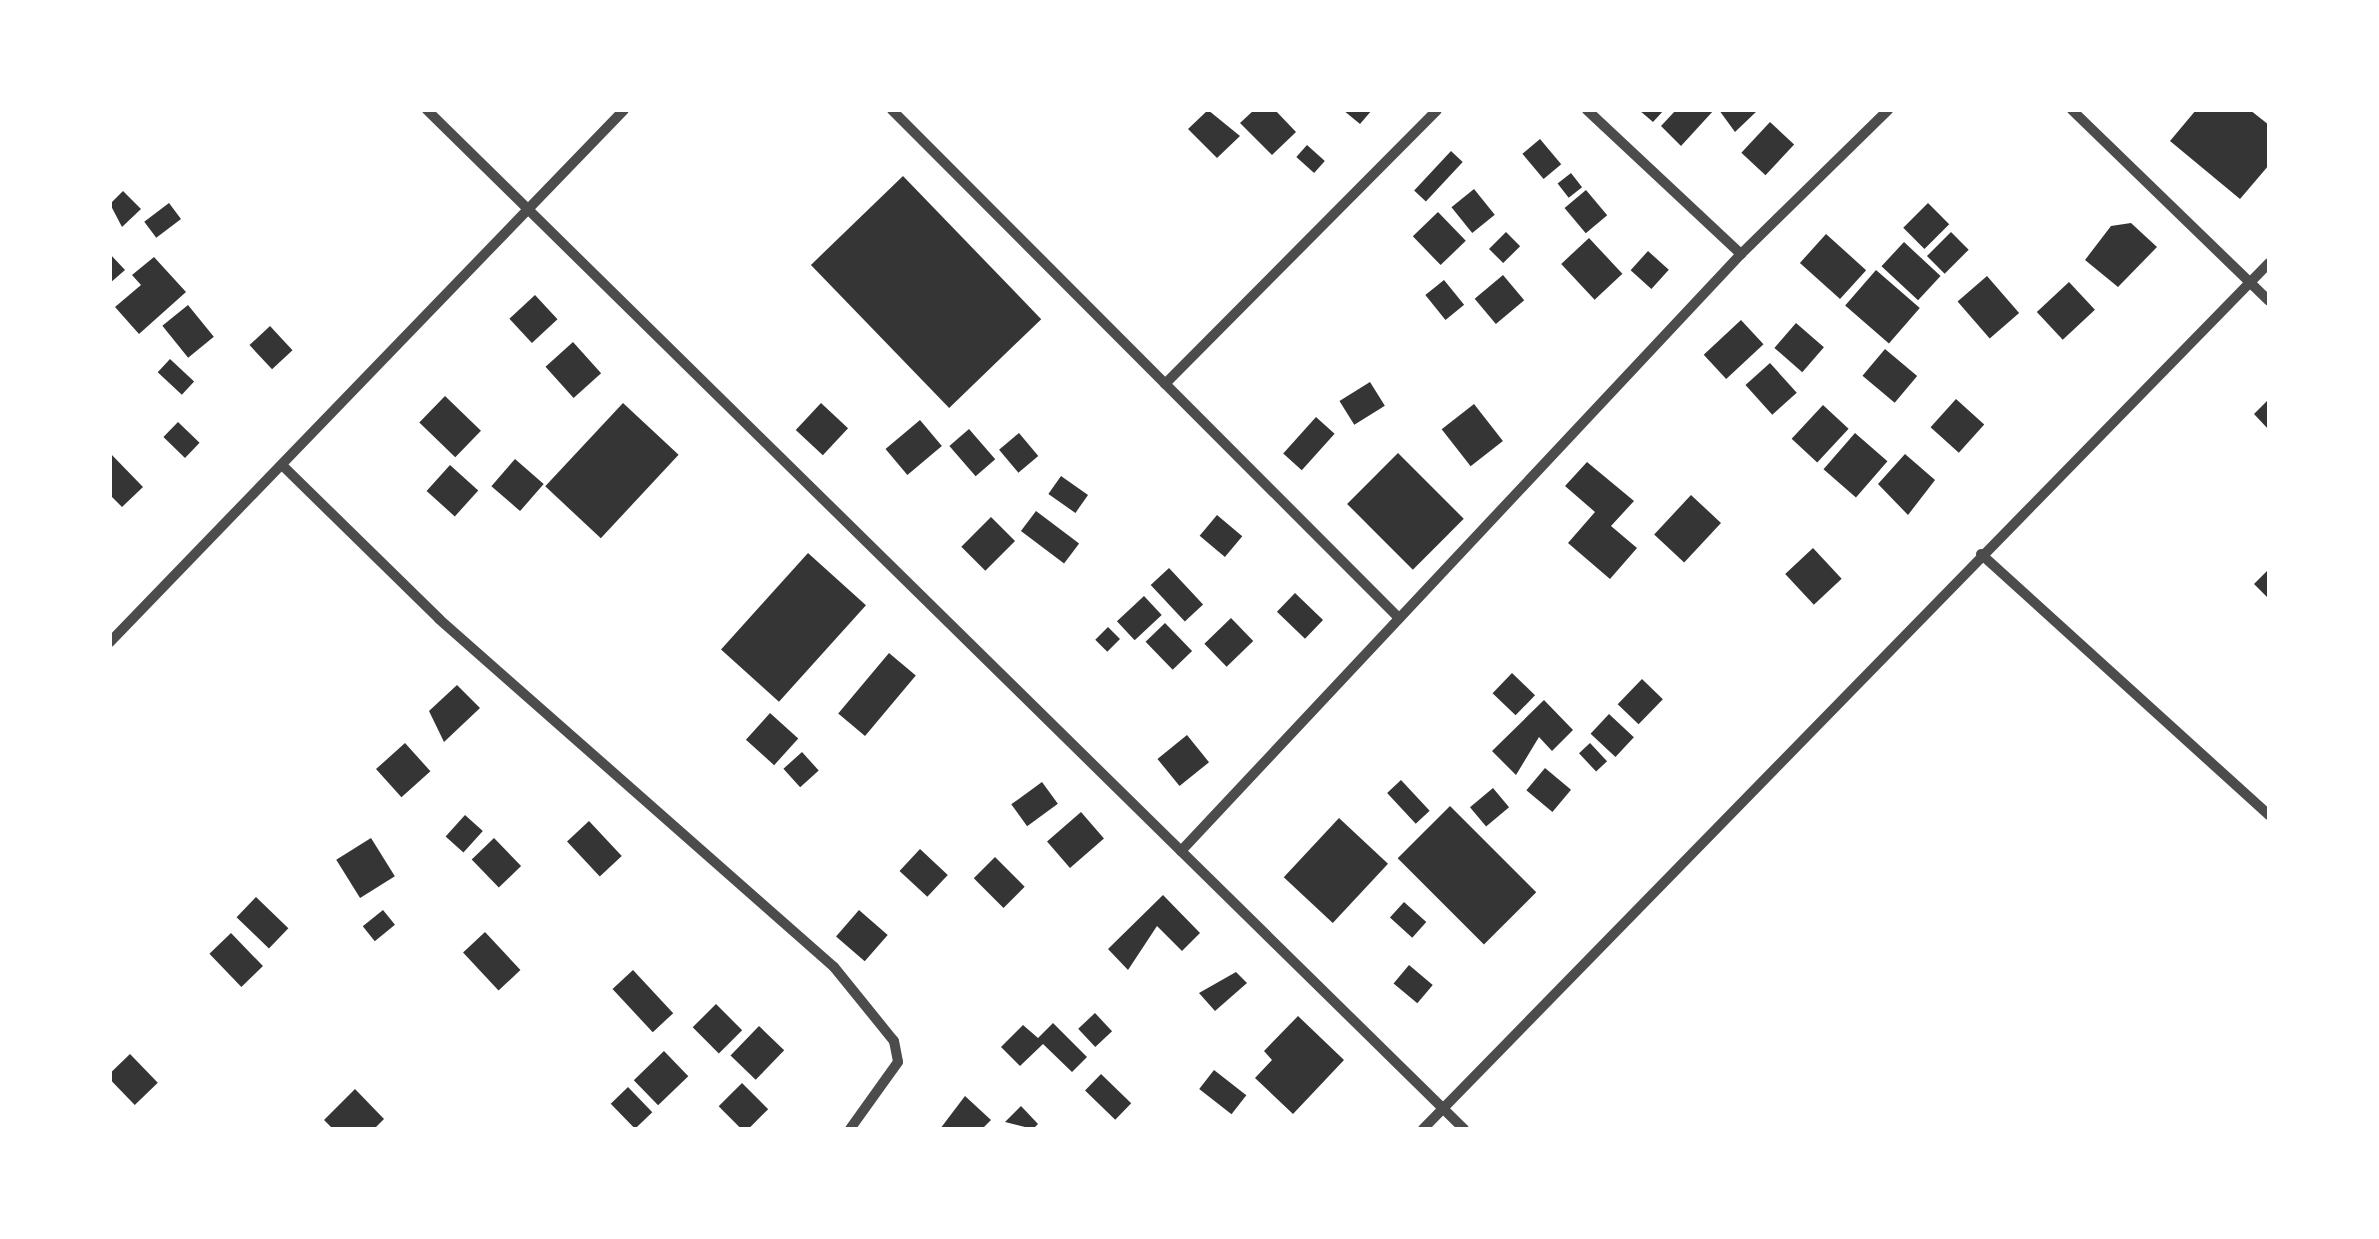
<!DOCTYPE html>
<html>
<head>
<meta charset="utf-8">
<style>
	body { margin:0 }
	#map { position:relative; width:2379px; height:1239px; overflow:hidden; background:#fff; font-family:"Alegreya Sans",sans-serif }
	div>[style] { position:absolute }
	.building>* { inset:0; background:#353535; transform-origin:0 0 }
	.minor>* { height:10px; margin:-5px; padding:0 5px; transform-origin:5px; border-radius:5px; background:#4c4c4c }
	span { translate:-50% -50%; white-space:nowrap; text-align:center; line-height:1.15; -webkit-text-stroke:9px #fff; paint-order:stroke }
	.frame { position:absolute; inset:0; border:112px solid #fff; pointer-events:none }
</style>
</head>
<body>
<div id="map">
	<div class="building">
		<div style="clip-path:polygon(1208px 110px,1240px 136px,1217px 158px,1188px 129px)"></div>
		<div style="clip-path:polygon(1254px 110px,1275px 110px,1296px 132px,1272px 155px,1240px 123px)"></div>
		<div style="clip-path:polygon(1343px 110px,1372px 110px,1360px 124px)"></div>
		<div style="clip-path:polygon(1639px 110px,1664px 110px,1653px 122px)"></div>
		<div style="clip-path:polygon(1676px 110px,1714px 110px,1681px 146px,1661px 126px)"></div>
		<div style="clip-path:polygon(1719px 110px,1758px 110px,1735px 132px)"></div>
		<div style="clip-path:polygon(2196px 110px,2250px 110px,2269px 125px,2269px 165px,2240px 199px,2170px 141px)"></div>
		<div style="left:1770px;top:122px;width:33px;height:42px;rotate:43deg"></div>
		<div style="left:1540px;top:139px;width:33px;height:23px;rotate:50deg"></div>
		<div style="left:1307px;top:145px;width:24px;height:16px;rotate:42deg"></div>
		<div style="left:1451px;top:151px;width:16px;height:54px;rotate:43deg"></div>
		<div style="left:1571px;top:173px;width:18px;height:17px;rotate:52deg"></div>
		<div style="left:903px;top:176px;width:199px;height:128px;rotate:46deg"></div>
		<div style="left:1474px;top:189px;width:33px;height:29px;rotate:51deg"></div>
		<div style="left:1586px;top:190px;width:33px;height:28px;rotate:50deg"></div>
		<div style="clip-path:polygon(123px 191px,141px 209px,122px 227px,110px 204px)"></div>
		<div style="left:169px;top:203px;width:20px;height:31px;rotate:53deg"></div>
		<div style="left:1928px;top:203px;width:30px;height:35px;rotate:45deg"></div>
		<div style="left:1438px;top:212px;width:40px;height:35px;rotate:46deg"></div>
		<div style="clip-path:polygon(2131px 223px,2157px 247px,2118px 287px,2085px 260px,2111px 226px)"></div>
		<div style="left:1506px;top:232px;width:20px;height:24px;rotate:45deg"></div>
		<div style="left:1951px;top:232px;width:25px;height:34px;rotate:45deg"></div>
		<div style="left:1826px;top:234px;width:54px;height:39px;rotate:42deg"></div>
		<div style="left:1589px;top:238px;width:49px;height:38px;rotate:47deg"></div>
		<div style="left:1904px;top:242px;width:50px;height:33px;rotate:43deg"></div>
		<div style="left:1648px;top:251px;width:28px;height:26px;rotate:42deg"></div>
		<div style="clip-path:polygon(110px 254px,125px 270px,110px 283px)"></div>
		<div style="clip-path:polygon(154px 257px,186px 292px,139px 334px,115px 307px,141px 285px,132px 275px)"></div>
		<div style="left:1876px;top:270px;width:58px;height:47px;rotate:41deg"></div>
		<div style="left:1503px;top:275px;width:33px;height:37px;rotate:50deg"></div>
		<div style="left:1987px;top:276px;width:49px;height:39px;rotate:49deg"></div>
		<div style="left:1444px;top:280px;width:32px;height:24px;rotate:51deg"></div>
		<div style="left:2069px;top:282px;width:38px;height:44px;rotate:47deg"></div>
		<div style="left:535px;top:295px;width:33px;height:35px;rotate:47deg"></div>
		<div style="left:188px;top:305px;width:41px;height:33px;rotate:51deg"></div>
		<div style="left:1741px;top:320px;width:33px;height:51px;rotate:47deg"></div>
		<div style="left:1796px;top:323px;width:37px;height:33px;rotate:41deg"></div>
		<div style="left:270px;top:326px;width:33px;height:28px;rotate:47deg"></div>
		<div style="left:573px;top:342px;width:42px;height:37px;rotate:48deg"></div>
		<div style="left:1885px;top:349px;width:42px;height:35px;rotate:40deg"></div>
		<div style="left:170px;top:359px;width:33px;height:18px;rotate:43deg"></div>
		<div style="left:1770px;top:363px;width:40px;height:33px;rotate:48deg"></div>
		<div style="left:1370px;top:382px;width:28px;height:36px;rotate:58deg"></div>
		<div style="left:445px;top:396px;width:50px;height:37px;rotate:44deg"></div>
		<div style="left:1956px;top:399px;width:38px;height:38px;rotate:42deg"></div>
		<div style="clip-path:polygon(2269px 399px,2269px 430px,2254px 414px)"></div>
		<div style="left:623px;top:403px;width:76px;height:114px;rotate:43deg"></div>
		<div style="left:821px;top:403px;width:37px;height:37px;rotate:43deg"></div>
		<div style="left:1474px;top:404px;width:47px;height:41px;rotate:52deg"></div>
		<div style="left:1823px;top:405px;width:35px;height:46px;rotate:43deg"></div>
		<div style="left:1316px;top:417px;width:25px;height:49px;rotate:42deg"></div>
		<div style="left:920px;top:420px;width:34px;height:45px;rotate:50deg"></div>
		<div style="left:178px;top:422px;width:30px;height:21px;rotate:44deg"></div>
		<div style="left:969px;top:429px;width:40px;height:26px;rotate:49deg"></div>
		<div style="left:1019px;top:433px;width:30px;height:26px;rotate:50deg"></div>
		<div style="left:1855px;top:433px;width:43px;height:48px;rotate:41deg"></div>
		<div style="clip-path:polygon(110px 453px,143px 487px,122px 507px,110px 495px)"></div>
		<div style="left:1398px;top:453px;width:93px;height:72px;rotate:45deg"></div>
		<div style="clip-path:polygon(1905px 454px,1935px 480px,1908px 515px,1878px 484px)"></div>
		<div style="left:515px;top:459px;width:38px;height:36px;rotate:41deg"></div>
		<div style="clip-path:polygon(1587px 462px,1634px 501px,1611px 526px,1637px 548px,1610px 579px,1568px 543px,1595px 512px,1565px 486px)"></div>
		<div style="left:450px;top:465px;width:38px;height:35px;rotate:42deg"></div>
		<div style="left:1061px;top:476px;width:33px;height:22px;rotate:35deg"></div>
		<div style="left:1691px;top:495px;width:41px;height:54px;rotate:43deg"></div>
		<div style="left:1036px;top:511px;width:54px;height:25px;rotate:37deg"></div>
		<div style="left:1217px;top:515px;width:33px;height:27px;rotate:40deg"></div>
		<div style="left:991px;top:517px;width:34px;height:42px;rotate:45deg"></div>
		<div style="left:1813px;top:548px;width:42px;height:38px;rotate:47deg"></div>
		<div style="left:808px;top:553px;width:78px;height:130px;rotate:42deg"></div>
		<div style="left:1169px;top:568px;width:50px;height:25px;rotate:47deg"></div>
		<div style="clip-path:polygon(2269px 569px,2269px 599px,2254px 584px)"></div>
		<div style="left:1295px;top:593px;width:39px;height:26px;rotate:44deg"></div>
		<div style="left:1144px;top:596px;width:26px;height:37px;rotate:47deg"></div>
		<div style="left:1231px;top:618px;width:32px;height:37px;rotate:46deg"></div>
		<div style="left:1165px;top:623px;width:39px;height:27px;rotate:46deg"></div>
		<div style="left:1108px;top:627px;width:17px;height:18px;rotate:45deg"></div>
		<div style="left:889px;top:653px;width:35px;height:79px;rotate:40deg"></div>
		<div style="left:1512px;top:673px;width:32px;height:28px;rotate:44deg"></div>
		<div style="left:1642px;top:679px;width:29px;height:35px;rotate:44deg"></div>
		<div style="clip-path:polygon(457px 685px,480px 708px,444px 742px,429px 711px)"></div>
		<div style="clip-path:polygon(1544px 700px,1573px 730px,1552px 751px,1539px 737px,1516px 775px,1492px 751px)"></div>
		<div style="left:770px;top:713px;width:38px;height:36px;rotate:42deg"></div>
		<div style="left:1609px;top:714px;width:34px;height:27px;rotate:43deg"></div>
		<div style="left:1187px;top:735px;width:35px;height:38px;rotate:51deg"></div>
		<div style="left:405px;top:743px;width:38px;height:39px;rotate:48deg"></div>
		<div style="left:1590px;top:743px;width:25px;height:15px;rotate:47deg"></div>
		<div style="left:802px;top:752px;width:25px;height:25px;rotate:48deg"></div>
		<div style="left:1545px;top:768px;width:34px;height:29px;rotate:40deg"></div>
		<div style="left:1401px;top:780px;width:42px;height:19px;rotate:47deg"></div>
		<div style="left:1042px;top:782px;width:27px;height:38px;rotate:54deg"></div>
		<div style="left:1493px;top:788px;width:25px;height:30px;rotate:50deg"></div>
		<div style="left:1450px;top:806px;width:122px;height:74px;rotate:45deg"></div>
		<div style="left:1081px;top:812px;width:35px;height:45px;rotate:49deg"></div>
		<div style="left:465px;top:815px;width:24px;height:29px;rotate:42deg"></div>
		<div style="left:1339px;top:818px;width:67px;height:81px;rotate:43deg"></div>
		<div style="left:589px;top:821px;width:48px;height:30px;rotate:47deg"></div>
		<div style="left:371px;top:838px;width:45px;height:41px;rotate:58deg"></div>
		<div style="left:494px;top:838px;width:39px;height:31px;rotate:46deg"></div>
		<div style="left:920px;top:849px;width:38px;height:30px;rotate:43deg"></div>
		<div style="left:995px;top:857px;width:42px;height:30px;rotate:45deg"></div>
		<div style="clip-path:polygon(1163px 895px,1200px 933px,1182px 951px,1157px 926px,1128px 970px,1108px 949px)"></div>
		<div style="left:256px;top:897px;width:45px;height:28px;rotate:44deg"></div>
		<div style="left:1404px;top:902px;width:30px;height:21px;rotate:42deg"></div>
		<div style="left:383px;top:910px;width:19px;height:26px;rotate:51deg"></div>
		<div style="left:859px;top:910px;width:38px;height:35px;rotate:41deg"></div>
		<div style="left:485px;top:932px;width:52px;height:30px;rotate:47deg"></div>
		<div style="left:231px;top:933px;width:46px;height:30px;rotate:46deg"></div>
		<div style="left:1409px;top:965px;width:31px;height:24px;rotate:40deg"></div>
		<div style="left:633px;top:970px;width:59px;height:28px;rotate:47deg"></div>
		<div style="clip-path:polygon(1236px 972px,1247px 983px,1215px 1011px,1199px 993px)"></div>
		<div style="left:716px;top:1004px;width:37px;height:33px;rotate:45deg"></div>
		<div style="left:1095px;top:1013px;width:25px;height:23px;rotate:47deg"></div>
		<div style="clip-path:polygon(1298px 1016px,1344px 1060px,1293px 1114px,1255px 1078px,1272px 1060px,1264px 1051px)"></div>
		<div style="clip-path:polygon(1053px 1023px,1087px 1057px,1072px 1072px,1043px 1044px,1020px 1066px,1001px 1047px,1023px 1025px,1038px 1038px)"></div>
		<div style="left:759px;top:1026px;width:35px;height:41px;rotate:44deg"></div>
		<div style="left:664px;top:1051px;width:35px;height:42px;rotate:46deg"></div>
		<div style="left:130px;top:1054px;width:40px;height:32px;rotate:46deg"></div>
		<div style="left:1214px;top:1070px;width:41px;height:24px;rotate:38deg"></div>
		<div style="left:1101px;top:1074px;width:42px;height:23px;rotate:44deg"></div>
		<div style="left:742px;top:1083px;width:37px;height:33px;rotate:45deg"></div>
		<div style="left:628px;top:1087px;width:35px;height:24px;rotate:46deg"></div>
		<div style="clip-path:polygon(355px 1089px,384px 1119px,374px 1129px,333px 1129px,324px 1120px)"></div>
		<div style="clip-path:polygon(965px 1096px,991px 1120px,982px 1129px,940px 1129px)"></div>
		<div style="clip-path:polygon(1021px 1106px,1038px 1124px,1033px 1129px,1005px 1122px)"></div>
	</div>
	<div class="minor">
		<div style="left:427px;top:110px;width:1454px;rotate:44.5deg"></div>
		<div style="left:892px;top:110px;width:718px;rotate:45.06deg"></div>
		<div style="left:1587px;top:110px;width:211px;rotate:43.1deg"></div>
		<div style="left:2072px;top:110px;width:274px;rotate:44.1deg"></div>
		<div style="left:1165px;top:384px;width:386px;rotate:-45.2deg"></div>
		<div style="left:282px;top:465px;width:220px;rotate:44.4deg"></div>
		<div style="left:439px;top:619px;width:526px;rotate:41.38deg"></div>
		<div style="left:834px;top:967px;width:95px;rotate:51deg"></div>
		<div style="left:894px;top:1041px;width:21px;rotate:79deg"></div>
		<div style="left:898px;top:1062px;width:82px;rotate:125.6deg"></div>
		<div style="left:1981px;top:554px;width:389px;rotate:42.2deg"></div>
		<div style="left:110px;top:642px;width:740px;rotate:-45.99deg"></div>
		<div style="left:1181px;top:851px;width:819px;rotate:-46.83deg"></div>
		<div style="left:1741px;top:254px;width:206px;rotate:-44.4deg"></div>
		<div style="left:1423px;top:1129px;width:1211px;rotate:-45.67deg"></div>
	</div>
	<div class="frame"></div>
</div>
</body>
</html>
